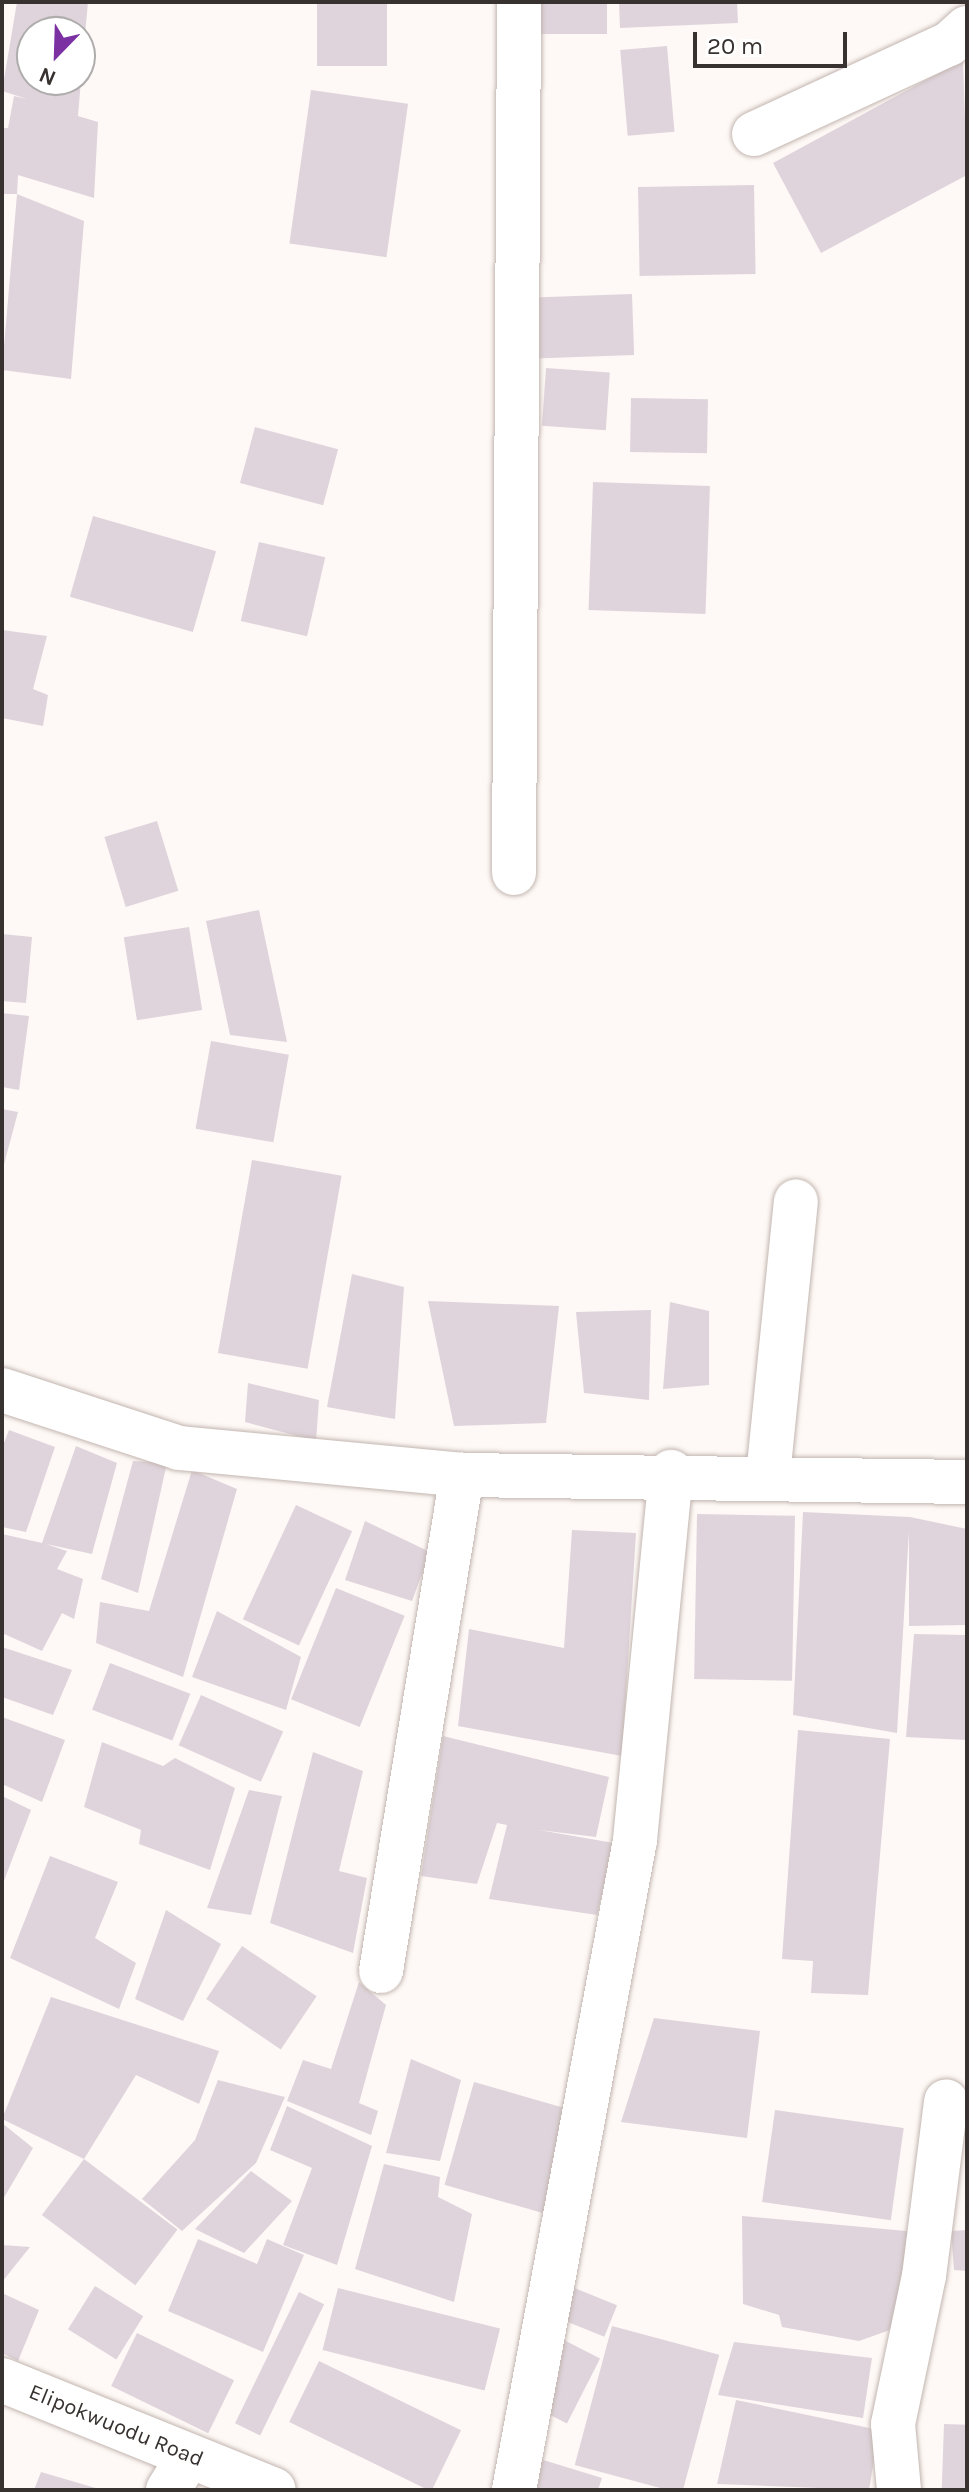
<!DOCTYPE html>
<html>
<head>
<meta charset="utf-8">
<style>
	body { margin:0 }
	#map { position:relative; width:969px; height:2492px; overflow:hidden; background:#fef9f6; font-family:Karla,sans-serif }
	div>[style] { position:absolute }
	.building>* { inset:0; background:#dfd4dc; transform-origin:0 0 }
	.roads { filter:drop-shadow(0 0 2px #c2b5af) drop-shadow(0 0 2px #c2b5af) }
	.minor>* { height:44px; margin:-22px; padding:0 22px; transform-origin:22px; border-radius:22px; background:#fff }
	span { translate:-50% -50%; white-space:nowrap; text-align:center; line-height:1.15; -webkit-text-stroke:6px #fff; paint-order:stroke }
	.street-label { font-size:22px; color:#37322f }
	.frame { position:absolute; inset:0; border:4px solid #37322f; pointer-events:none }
	.north { position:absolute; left:16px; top:16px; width:80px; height:80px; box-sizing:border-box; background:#fff; border:2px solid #afadac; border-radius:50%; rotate:203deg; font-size:22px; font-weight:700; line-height:32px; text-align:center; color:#37322f }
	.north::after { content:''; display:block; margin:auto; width:28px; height:36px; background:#7c31a2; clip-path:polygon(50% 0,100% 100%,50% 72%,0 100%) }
	.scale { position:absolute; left:693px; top:32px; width:154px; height:36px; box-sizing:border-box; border:4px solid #37322f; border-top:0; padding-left:10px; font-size:24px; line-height:28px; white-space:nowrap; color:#37322f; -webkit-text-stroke:6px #fff; paint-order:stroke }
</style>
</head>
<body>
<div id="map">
	<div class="building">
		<div style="clip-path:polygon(17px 2px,88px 2px,82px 67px,80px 32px,32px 32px,32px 80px,81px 80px,78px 116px,98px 122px,94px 198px,18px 175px,17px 194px,84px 221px,71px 379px,2px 370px,17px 194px,2px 194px,2px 128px,8px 128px,14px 96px,27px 99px,2px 91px)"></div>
		<div style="left:317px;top:2px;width:70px;height:64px"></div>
		<div style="left:527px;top:2px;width:80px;height:32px"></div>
		<div style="clip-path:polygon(619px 2px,737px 2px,738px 23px,620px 28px)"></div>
		<div style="left:667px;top:46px;width:86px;height:47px;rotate:85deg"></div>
		<div style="clip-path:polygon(963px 60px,967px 175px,821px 253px,773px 163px)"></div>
		<div style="left:311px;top:90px;width:98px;height:155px;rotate:8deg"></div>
		<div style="left:754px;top:185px;width:89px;height:116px;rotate:89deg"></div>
		<div style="left:632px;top:294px;width:61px;height:99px;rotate:88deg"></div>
		<div style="left:546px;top:368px;width:64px;height:58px;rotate:4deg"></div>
		<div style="left:631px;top:398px;width:77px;height:54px;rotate:1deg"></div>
		<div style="left:255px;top:427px;width:86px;height:58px;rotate:15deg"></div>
		<div style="left:593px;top:482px;width:117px;height:128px;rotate:2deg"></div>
		<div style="left:93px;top:516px;width:128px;height:84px;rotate:16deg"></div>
		<div style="left:259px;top:542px;width:68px;height:81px;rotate:13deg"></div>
		<div style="clip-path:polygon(2px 630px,47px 636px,33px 689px,48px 695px,43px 726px,2px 718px)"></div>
		<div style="left:157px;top:821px;width:73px;height:55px;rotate:73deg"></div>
		<div style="clip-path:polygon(259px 910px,287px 1042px,230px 1035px,206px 921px)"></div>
		<div style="left:189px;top:927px;width:84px;height:66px;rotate:81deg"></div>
		<div style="clip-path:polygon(2px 934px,32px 937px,26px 1003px,2px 1001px)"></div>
		<div style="clip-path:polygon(2px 1013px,29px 1016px,19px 1090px,2px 1087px)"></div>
		<div style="left:211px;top:1041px;width:79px;height:89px;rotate:10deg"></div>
		<div style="clip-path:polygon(2px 1109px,18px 1112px,3px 1168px,2px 1168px)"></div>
		<div style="left:252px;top:1160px;width:91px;height:196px;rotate:10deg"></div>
		<div style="clip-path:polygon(352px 1274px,404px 1287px,395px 1419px,327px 1407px)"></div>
		<div style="clip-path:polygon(428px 1301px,559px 1306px,546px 1423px,454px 1426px)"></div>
		<div style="clip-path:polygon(670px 1302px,709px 1311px,709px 1385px,663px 1389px)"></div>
		<div style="clip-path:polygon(651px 1310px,649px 1400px,584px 1393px,576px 1312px)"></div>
		<div style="clip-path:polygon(248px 1383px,319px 1400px,316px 1441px,245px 1422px)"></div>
		<div style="clip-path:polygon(9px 1430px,55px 1447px,26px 1532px,2px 1527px,2px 1448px)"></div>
		<div style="clip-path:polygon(76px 1446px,117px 1463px,92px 1554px,46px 1544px,67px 1551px,57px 1569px,83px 1579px,74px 1619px,62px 1613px,42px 1651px,2px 1633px,2px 1534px,42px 1543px)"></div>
		<div style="clip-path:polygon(133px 1461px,167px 1463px,138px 1593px,101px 1579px)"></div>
		<div style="clip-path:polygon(192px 1470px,237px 1489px,183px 1677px,96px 1643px,100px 1602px,149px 1611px)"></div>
		<div style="left:296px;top:1505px;width:62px;height:126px;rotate:25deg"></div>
		<div style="clip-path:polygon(803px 1512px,910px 1517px,967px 1529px,967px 1625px,909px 1626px,909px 1531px,897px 1733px,793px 1715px)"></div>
		<div style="left:697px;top:1514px;width:98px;height:165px;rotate:1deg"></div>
		<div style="clip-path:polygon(365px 1521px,430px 1552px,412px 1601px,345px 1580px)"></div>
		<div style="clip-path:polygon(572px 1530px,636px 1533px,622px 1756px,458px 1726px,469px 1629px,564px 1648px)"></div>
		<div style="left:336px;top:1588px;width:74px;height:120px;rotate:22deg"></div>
		<div style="clip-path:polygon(217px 1611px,301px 1657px,286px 1710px,192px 1677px)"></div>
		<div style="clip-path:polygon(914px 1634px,967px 1635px,967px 1740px,906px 1737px)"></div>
		<div style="clip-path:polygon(2px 1647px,72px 1670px,53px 1715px,2px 1697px)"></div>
		<div style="left:110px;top:1663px;width:86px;height:50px;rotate:21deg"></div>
		<div style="left:201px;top:1695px;width:90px;height:55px;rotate:24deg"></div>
		<div style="clip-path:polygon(2px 1717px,65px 1740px,42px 1802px,2px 1784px)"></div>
		<div style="clip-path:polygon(798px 1730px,890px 1739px,868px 1995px,811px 1993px,813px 1961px,782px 1959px)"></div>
		<div style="clip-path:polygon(443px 1736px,609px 1777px,596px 1837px,539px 1830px,614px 1843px,597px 1915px,489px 1899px,507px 1825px,497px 1823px,477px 1884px,421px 1876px)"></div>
		<div style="clip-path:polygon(102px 1742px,163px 1766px,175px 1758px,235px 1788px,210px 1870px,139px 1844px,141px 1830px,84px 1807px)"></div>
		<div style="clip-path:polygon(313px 1752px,363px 1771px,339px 1871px,367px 1878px,353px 1953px,270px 1923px)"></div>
		<div style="clip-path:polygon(249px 1790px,282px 1796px,251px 1915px,207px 1908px)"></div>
		<div style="clip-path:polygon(2px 1796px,31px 1810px,2px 1886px)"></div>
		<div style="clip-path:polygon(50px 1856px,118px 1882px,95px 1938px,136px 1963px,119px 2009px,10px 1958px)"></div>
		<div style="clip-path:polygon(166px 1910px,221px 1944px,183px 2021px,135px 1999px)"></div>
		<div style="left:242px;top:1946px;width:90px;height:64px;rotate:34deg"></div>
		<div style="clip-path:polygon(359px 1982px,386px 2005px,359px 2103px,378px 2111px,371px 2135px,287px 2101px,303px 2060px,331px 2069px)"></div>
		<div style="clip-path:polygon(51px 1997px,219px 2051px,199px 2104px,136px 2075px,84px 2159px,2px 2119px)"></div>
		<div style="clip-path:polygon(654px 2018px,760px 2031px,747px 2138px,621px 2122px)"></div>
		<div style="clip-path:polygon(411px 2059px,461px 2080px,440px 2161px,386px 2153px)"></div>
		<div style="clip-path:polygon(218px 2080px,285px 2097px,256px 2163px,182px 2231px,142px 2199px,195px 2140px)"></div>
		<div style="left:474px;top:2082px;width:103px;height:107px;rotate:16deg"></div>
		<div style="clip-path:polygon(287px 2106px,372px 2146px,337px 2265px,283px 2245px,312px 2168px,270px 2150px)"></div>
		<div style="left:775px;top:2110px;width:130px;height:93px;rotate:8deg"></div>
		<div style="clip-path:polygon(2px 2123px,33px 2148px,2px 2201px)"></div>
		<div style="left:84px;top:2159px;width:117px;height:70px;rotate:37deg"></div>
		<div style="clip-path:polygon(384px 2164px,440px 2177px,438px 2197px,472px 2214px,454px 2302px,355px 2269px)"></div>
		<div style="clip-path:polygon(251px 2171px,292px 2201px,244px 2253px,195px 2229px)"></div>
		<div style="clip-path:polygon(742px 2216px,917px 2232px,901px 2326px,859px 2341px,782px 2327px,779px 2315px,743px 2304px)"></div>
		<div style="clip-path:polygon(967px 2230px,967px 2271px,954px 2270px,951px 2231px)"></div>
		<div style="clip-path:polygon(198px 2239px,257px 2264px,267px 2239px,304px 2255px,263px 2352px,168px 2311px)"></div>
		<div style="clip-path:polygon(2px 2245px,30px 2247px,2px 2282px)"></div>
		<div style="left:567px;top:2285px;width:54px;height:34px;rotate:22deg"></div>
		<div style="left:95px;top:2286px;width:57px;height:51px;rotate:32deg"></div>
		<div style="left:338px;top:2288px;width:167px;height:64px;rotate:14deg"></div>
		<div style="left:299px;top:2292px;width:28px;height:146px;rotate:26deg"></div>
		<div style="clip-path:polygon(2px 2293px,39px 2310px,18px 2361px,2px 2353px)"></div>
		<div style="left:612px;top:2326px;width:111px;height:144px;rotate:15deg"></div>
		<div style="left:137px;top:2333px;width:108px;height:59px;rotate:26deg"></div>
		<div style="left:560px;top:2338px;width:45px;height:73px;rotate:27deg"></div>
		<div style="clip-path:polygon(734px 2342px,872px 2358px,863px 2418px,718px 2395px)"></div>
		<div style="left:319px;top:2361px;width:158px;height:68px;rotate:26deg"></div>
		<div style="clip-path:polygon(736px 2400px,879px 2430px,869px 2490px,717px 2484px)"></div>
		<div style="left:944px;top:2424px;width:23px;height:66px;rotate:2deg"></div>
		<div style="clip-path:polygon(514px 2451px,602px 2478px,598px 2490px,501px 2490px)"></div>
		<div style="clip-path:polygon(41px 2472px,99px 2489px,99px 2490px,34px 2490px)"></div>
	</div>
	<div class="roads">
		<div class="minor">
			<div style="left:754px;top:134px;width:215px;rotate:-24.8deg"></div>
			<div style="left:949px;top:44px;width:24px;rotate:-42deg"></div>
			<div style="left:514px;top:873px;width:871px;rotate:-89.67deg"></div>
			<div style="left:2px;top:1390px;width:186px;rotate:18.1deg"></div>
			<div style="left:179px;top:1448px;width:284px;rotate:5.4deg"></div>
			<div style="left:462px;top:1475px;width:505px;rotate:0.79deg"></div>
			<div style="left:768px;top:1476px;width:276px;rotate:-84.2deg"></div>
			<div style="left:381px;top:1971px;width:503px;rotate:-80.73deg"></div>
			<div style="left:2px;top:2380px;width:293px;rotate:22deg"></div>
			<div style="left:168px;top:2490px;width:40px;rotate:-58deg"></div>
			<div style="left:514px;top:2490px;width:661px;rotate:-79.45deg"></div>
			<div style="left:635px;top:1840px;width:370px;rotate:-84.4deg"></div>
			<div style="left:899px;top:2490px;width:66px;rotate:-95.2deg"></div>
			<div style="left:893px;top:2424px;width:151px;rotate:-78.2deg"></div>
			<div style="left:924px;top:2276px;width:176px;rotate:-82.8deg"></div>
		</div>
	</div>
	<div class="street-label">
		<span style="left:116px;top:2426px;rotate:22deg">Elipokwuodu Road</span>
	</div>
	<div class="frame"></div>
	<div class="north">N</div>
	<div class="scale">20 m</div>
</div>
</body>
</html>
